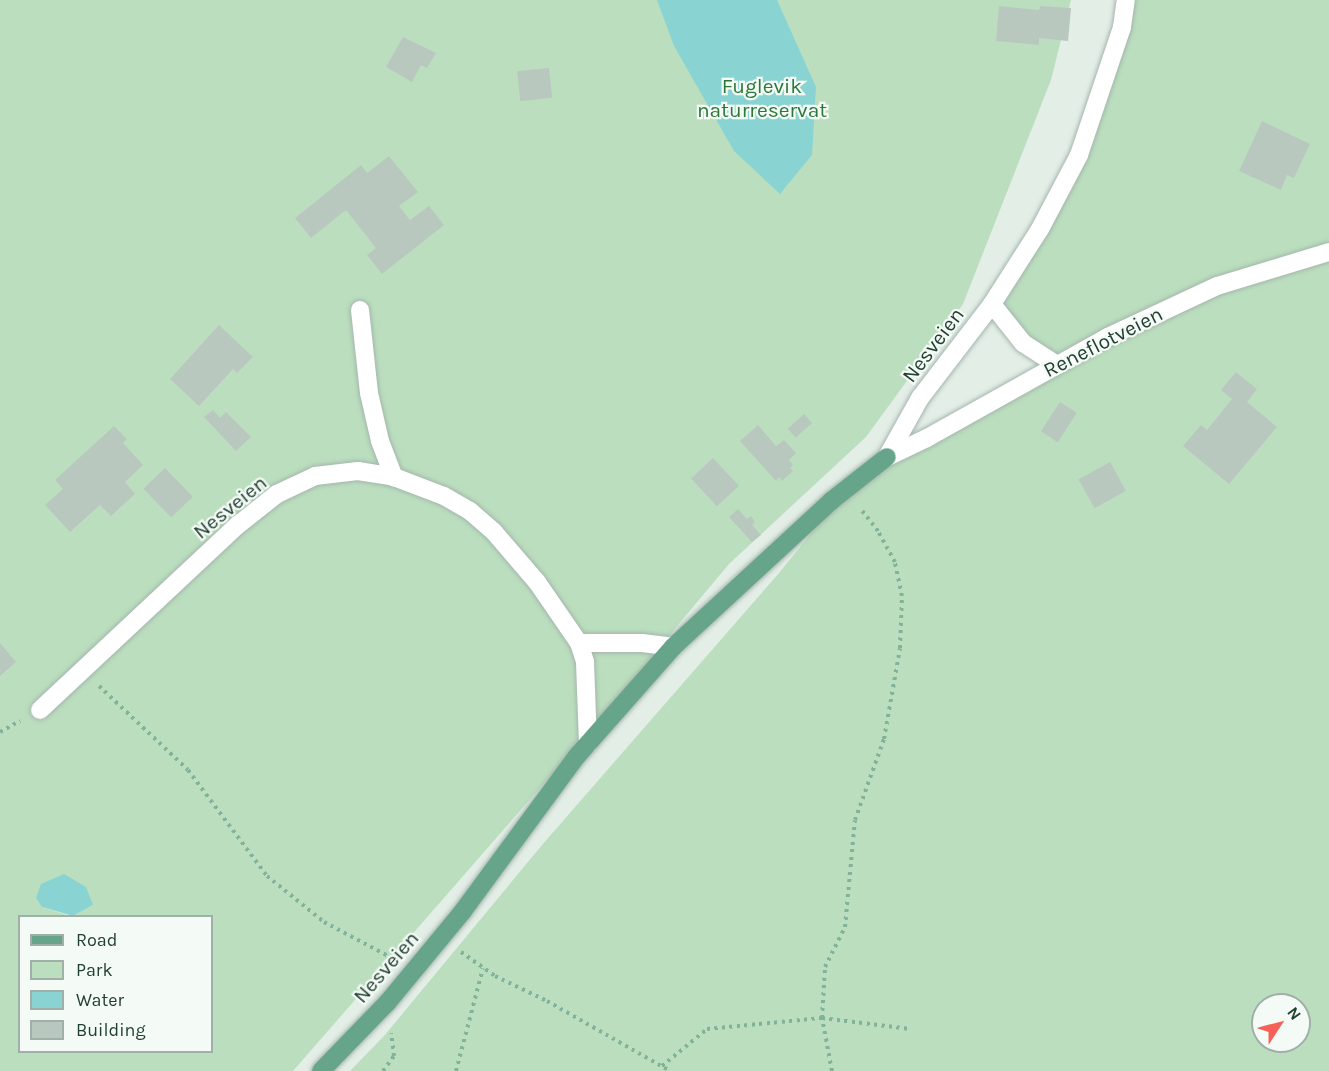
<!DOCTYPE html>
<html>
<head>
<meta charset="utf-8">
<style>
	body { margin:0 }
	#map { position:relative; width:1329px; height:1071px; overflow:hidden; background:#e3eee7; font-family:Karla,sans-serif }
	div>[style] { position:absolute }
	.green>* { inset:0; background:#bbdfbe }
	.water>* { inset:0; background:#89d4d2 }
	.building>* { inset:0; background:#b8c8bf; transform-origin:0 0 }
	.path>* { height:4px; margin-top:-2px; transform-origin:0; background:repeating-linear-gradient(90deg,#82b29a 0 3px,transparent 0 7.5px) }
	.roads { filter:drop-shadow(0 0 2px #a5b6ad) drop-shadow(0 0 2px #a5b6ad) }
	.minor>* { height:18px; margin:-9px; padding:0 9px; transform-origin:9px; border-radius:9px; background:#fff }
	.major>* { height:18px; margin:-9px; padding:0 9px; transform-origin:9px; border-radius:9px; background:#66a589 }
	span { translate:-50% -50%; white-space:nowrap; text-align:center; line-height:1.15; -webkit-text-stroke:4.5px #f4faf6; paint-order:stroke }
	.park-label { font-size:21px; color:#2a7939 }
	.street-label { font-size:21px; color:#224032 }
	.legend { position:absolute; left:18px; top:915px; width:195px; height:138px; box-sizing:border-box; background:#f4faf6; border:2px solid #a0b0a8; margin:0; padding:8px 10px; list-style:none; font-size:18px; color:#224032 }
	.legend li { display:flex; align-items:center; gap:12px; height:30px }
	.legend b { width:30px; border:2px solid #a0b0a8 }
	.north { position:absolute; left:1251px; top:993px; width:60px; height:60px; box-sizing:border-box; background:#f4faf6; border:2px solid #a0b0a8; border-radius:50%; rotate:54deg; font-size:16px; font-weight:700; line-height:24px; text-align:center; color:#224032 }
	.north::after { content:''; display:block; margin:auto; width:21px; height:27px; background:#f76057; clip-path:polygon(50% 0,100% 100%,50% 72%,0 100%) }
</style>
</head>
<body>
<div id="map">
	<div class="green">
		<div style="clip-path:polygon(evenodd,0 0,1071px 0,1051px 80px,963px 304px,866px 437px,729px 564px,580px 742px,293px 1071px,0 1071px,0 0,93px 905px,73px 916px,212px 916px,212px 1052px,20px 1052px,20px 916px,70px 916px,42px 907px,93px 905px)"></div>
		<div style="clip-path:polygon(evenodd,1126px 0,1329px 0,1329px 1071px,350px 1071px,384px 1036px,542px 845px,779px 573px,852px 483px,1056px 366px,992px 304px,1079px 155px,1126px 0,1263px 1005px,1299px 1005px,1299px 1041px,1263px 1041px,1263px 1005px)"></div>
	</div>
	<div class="water">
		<div style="clip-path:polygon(657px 0,777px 0,816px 87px,812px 155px,780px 194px,734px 151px,674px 46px)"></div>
		<div style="clip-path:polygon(64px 874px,86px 887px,93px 905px,73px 916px,42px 907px,36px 898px,41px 884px)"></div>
	</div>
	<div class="building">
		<div style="clip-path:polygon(999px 6px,1039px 10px,1040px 6px,1071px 8px,1068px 41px,1039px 38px,1039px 45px,996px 41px)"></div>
		<div style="clip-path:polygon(403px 37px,436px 53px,427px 68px,421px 65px,412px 82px,386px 67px)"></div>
		<div style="left:549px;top:68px;width:30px;height:32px;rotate:84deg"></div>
		<div style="clip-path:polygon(1262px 121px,1310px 144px,1294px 178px,1287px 175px,1281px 190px,1239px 171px)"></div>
		<div style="clip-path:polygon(389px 156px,418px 192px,399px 206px,410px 220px,429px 206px,444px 225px,382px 274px,367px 255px,376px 248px,346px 210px,311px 238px,295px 218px,361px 165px,367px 173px)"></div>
		<div style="clip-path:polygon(219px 325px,253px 357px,237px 373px,233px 369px,199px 406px,170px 379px)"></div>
		<div style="clip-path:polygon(1236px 372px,1257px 389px,1247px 402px,1277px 427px,1229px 484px,1183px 446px,1201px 425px,1207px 430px,1232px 399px,1221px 390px)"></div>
		<div style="left:1060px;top:402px;width:20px;height:35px;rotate:33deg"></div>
		<div style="clip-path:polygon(213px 410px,220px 418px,226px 412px,251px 437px,236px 451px,204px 417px)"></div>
		<div style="left:804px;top:414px;width:12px;height:22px;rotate:48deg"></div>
		<div style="clip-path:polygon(758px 425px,776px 446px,784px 440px,796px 453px,789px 460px,793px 465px,790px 468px,793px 471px,782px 481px,779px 477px,776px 481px,740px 441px)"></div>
		<div style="clip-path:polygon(114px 426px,127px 439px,123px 443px,143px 465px,125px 482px,135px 494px,111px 516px,100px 505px,70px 532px,45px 505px,63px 489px,55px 480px)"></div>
		<div style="left:713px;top:458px;width:38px;height:30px;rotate:47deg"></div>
		<div style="left:1110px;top:462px;width:33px;height:36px;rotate:61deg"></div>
		<div style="left:165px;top:468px;width:40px;height:30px;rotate:46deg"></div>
		<div style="clip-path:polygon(738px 509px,747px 519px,751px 516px,755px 522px,752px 525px,761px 535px,752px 542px,729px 517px)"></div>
		<div style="clip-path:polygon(0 643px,16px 662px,0 676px)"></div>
	</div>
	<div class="path">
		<div style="left:99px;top:686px;width:122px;rotate:43.3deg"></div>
		<div style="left:188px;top:770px;width:132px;rotate:53.3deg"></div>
		<div style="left:267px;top:876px;width:73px;rotate:38.9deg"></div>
		<div style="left:324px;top:922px;width:79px;rotate:27.9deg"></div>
		<div style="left:0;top:732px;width:23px;rotate:-29deg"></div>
		<div style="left:461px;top:952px;width:42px;rotate:35.2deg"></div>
		<div style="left:495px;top:976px;width:58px;rotate:25.7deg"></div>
		<div style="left:547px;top:1001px;width:142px;rotate:29.6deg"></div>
		<div style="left:662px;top:1066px;width:58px;rotate:-39.4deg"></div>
		<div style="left:707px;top:1029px;width:116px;rotate:-5.5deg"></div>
		<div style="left:822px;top:1018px;width:89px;rotate:7.1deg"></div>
		<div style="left:383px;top:1071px;width:19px;rotate:-54deg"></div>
		<div style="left:394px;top:1056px;width:23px;rotate:-97deg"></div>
		<div style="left:456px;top:1071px;width:106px;rotate:-75.3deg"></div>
		<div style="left:832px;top:1071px;width:54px;rotate:-100.7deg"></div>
		<div style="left:822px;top:1018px;width:51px;rotate:-86.6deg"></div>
		<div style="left:825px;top:967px;width:45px;rotate:-63.4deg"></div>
		<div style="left:845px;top:927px;width:107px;rotate:-84.7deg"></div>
		<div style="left:855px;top:820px;width:86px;rotate:-70.3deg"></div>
		<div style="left:884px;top:739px;width:92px;rotate:-80deg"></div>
		<div style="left:900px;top:648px;width:52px;rotate:-87.8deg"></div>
		<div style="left:902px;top:596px;width:35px;rotate:-102deg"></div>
		<div style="left:895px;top:562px;width:35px;rotate:-119deg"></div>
		<div style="left:878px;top:531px;width:29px;rotate:-128deg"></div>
	</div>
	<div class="roads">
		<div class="minor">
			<div style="left:992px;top:304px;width:50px;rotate:51.5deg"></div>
			<div style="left:1023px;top:343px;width:40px;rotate:32.9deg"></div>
			<div style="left:360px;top:310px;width:83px;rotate:83.8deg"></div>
			<div style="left:369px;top:393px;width:49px;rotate:77.1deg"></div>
			<div style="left:380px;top:441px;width:39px;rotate:69deg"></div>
			<div style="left:887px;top:457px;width:68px;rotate:-60.8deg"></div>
			<div style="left:920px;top:398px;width:118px;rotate:-52.5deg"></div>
			<div style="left:992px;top:304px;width:89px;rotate:-57.4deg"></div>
			<div style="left:1040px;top:229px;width:84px;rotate:-62.2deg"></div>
			<div style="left:1079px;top:155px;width:135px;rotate:-71.4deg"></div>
			<div style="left:1122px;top:27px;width:27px;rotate:-82deg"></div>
			<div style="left:887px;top:457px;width:44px;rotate:-25.4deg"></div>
			<div style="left:927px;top:438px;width:207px;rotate:-29.2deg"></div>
			<div style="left:1108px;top:337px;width:120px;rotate:-25.1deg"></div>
			<div style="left:1217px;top:286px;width:117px;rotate:-16.9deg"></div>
			<div style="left:579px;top:643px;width:63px"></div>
			<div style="left:642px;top:643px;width:31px;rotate:7deg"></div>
			<div style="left:40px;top:710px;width:271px;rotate:-43.1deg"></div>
			<div style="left:238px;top:525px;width:50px;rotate:-38.5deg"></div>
			<div style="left:277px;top:494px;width:42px;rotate:-25.3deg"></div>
			<div style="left:315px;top:476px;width:43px;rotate:-6.6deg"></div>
			<div style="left:358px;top:471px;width:36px;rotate:9deg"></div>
			<div style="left:394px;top:477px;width:53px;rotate:20.8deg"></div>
			<div style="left:444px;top:496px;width:30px;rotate:30deg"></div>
			<div style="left:470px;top:511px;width:32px;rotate:41deg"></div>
			<div style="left:494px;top:532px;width:66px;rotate:49.3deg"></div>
			<div style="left:537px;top:582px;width:74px;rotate:55.5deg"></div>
			<div style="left:579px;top:643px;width:20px;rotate:72deg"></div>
			<div style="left:585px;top:662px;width:82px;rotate:87.9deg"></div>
		</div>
		<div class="major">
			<div style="left:321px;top:1071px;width:95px;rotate:-45.9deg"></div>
			<div style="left:387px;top:1003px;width:119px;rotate:-50.4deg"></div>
			<div style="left:463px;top:911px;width:192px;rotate:-53.7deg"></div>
			<div style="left:577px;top:756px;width:145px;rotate:-48.6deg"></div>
			<div style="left:673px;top:647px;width:215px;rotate:-42.7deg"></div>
			<div style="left:831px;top:501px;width:71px;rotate:-38.2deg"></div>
		</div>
	</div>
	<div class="park-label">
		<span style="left:762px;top:98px">Fuglevik<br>naturreservat</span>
	</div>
	<div class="street-label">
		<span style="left:1103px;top:342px;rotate:-27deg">Reneflotveien</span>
		<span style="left:933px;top:345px;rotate:-53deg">Nesveien</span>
		<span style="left:230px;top:507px;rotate:-39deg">Nesveien</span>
		<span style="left:386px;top:967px;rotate:-49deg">Nesveien</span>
	</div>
	<ul class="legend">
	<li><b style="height:8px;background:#66a589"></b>Road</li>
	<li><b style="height:16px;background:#bbdfbe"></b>Park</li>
	<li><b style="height:16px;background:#89d4d2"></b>Water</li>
	<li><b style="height:16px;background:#b8c8bf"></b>Building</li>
	</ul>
	<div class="north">N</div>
</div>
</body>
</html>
